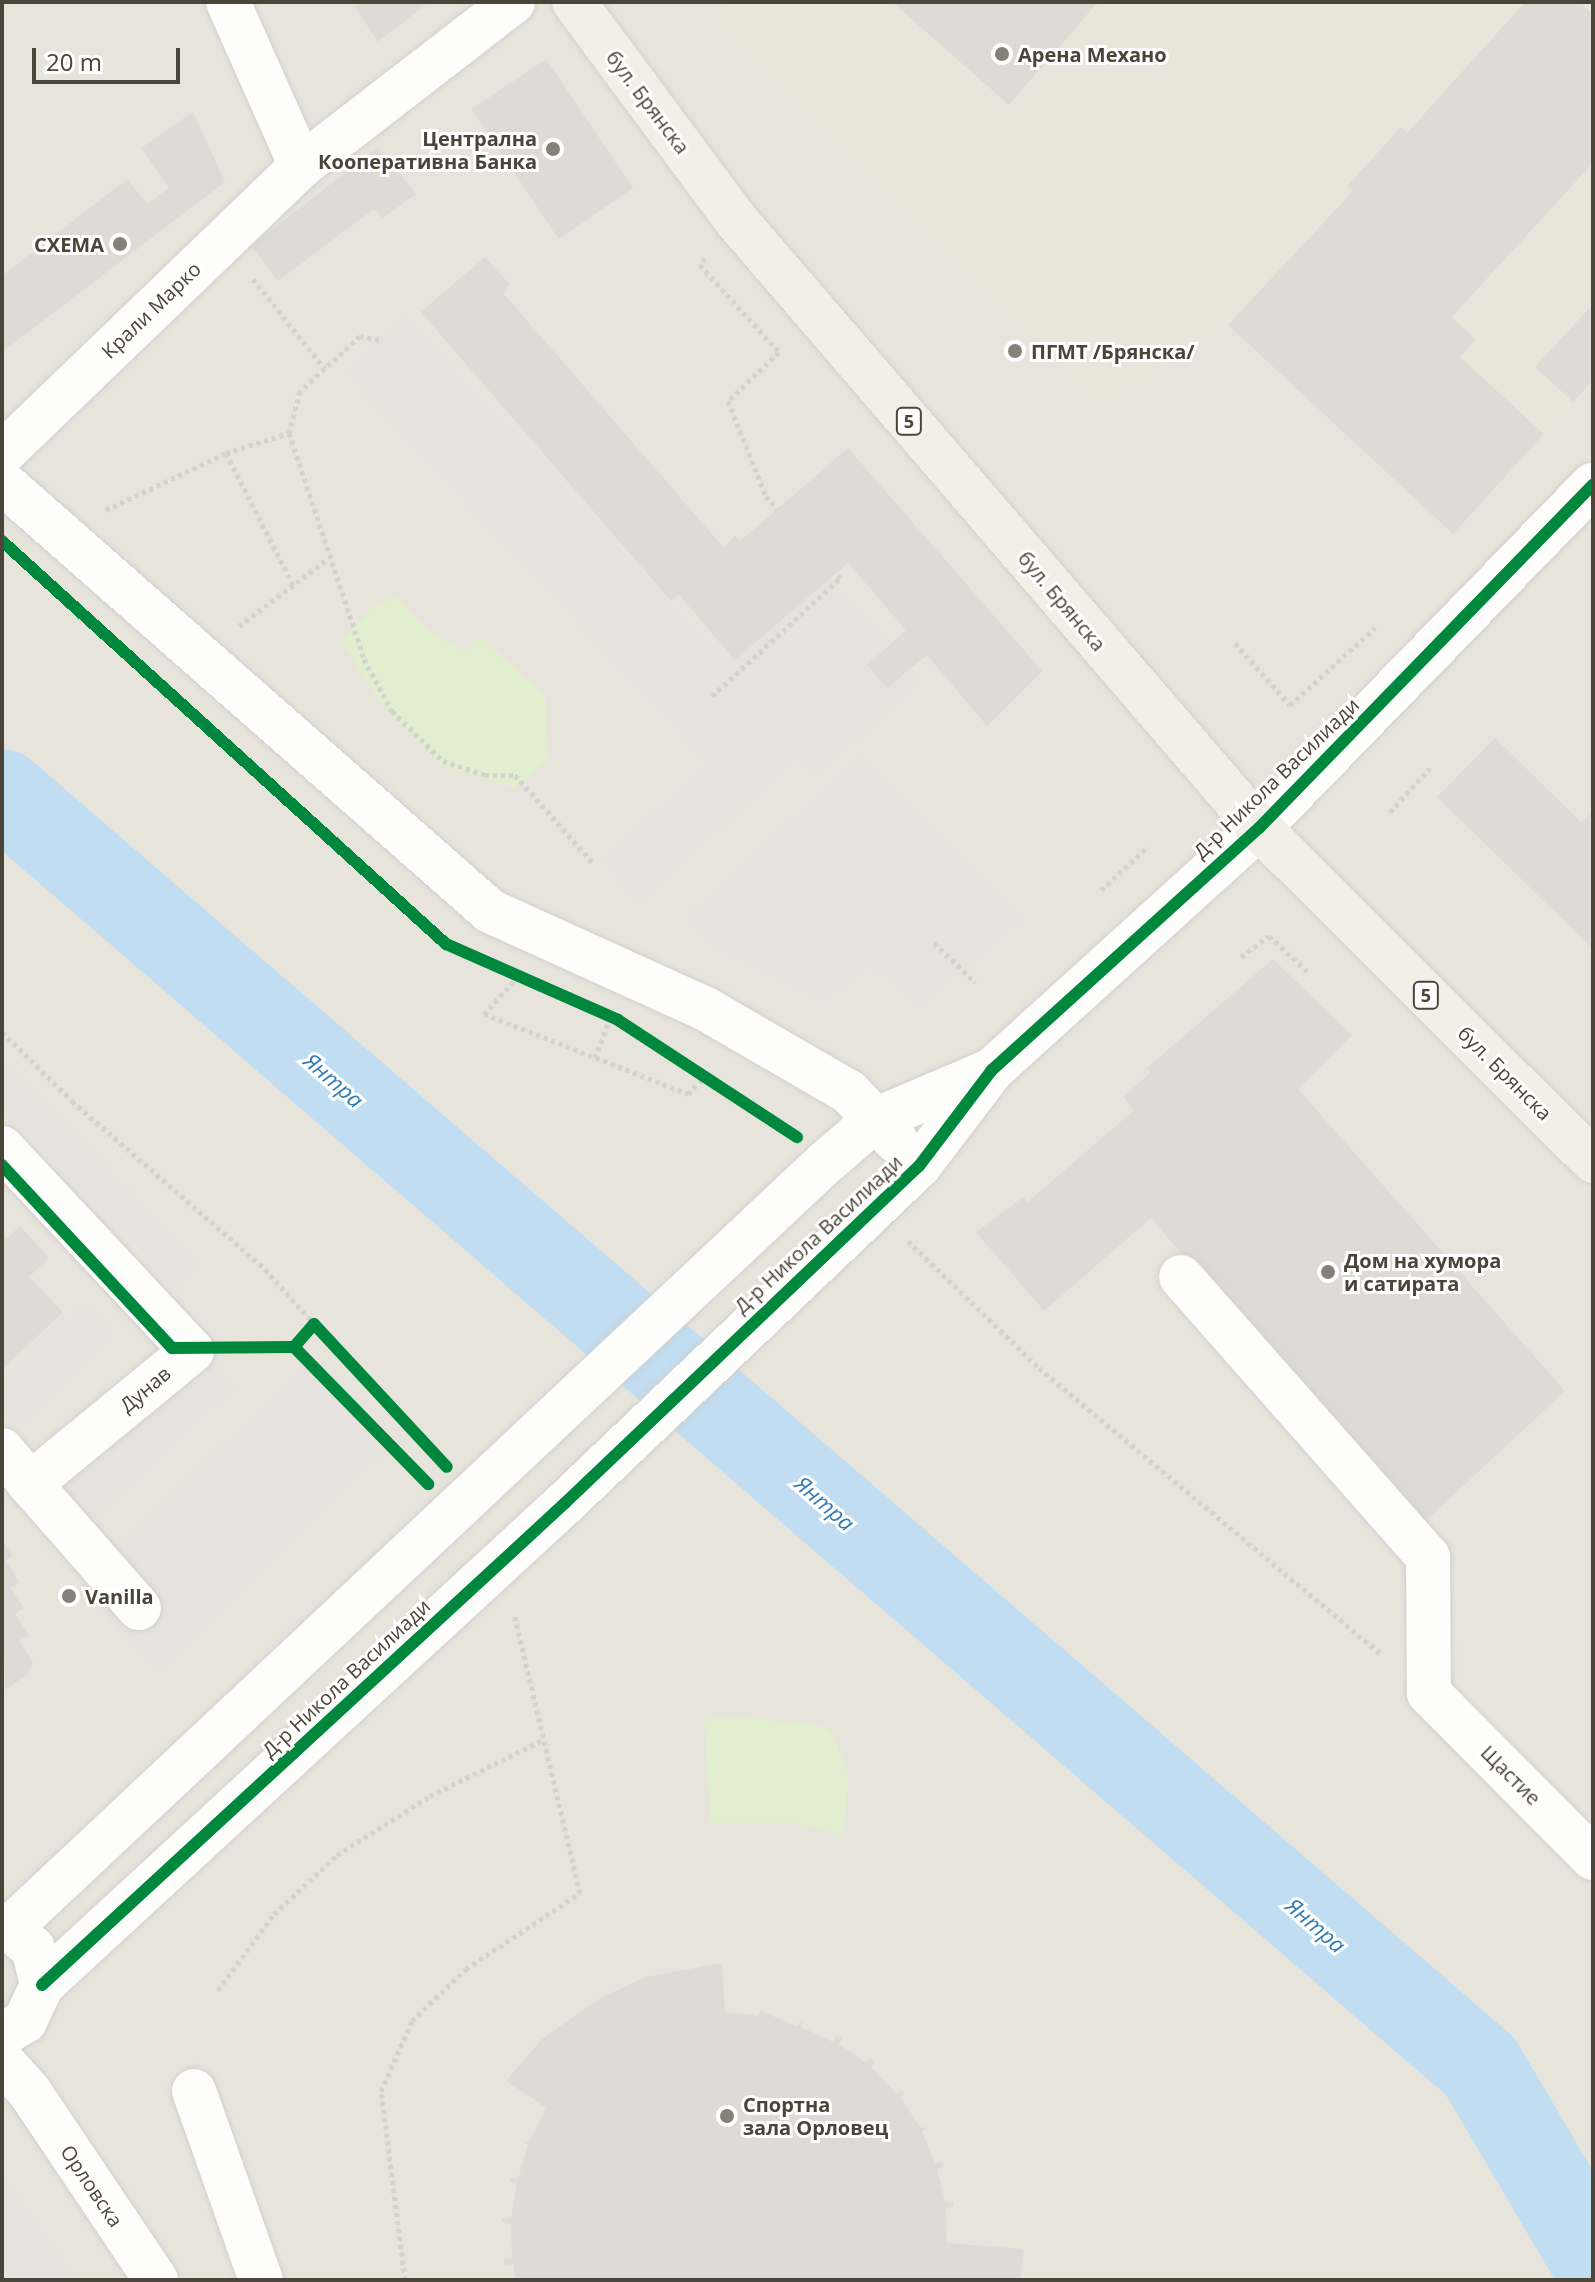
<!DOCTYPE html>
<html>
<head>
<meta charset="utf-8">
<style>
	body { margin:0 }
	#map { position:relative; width:1595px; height:2282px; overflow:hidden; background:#f4f2ee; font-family:"Open Sans",sans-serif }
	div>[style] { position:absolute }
	.residential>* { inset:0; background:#e7e4dc; transform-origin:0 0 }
	.education>* { inset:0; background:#eae5da }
	.green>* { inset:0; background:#e1eecf }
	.parking>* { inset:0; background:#e6e3df; transform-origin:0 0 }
	.river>* { height:88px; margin:-44px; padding:0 44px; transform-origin:44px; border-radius:44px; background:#c0ddf1 }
	.building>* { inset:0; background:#dedbd6; transform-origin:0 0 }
	.path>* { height:5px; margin-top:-2.5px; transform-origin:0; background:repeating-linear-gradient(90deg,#d3d2cc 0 4px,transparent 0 8px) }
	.roads { filter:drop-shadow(0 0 2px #d2d0cb) drop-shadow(0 0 2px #d2d0cb) }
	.minor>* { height:44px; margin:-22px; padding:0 22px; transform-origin:22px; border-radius:22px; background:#fdfdfc }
	.major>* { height:44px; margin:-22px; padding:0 22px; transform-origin:22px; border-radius:22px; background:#f2efe6 }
	.cycleway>* { height:12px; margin:-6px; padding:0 6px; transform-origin:6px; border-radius:6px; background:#00873e }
	.dots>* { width:22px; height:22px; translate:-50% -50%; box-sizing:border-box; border:4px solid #fff; border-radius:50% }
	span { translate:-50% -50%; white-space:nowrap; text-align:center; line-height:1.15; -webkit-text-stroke:6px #fff; paint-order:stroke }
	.shield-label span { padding:2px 6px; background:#fff; border:2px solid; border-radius:6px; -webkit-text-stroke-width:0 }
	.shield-label { font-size:18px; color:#4b4439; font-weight:700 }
	.poi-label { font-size:20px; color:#4b4439; font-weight:700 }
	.left { translate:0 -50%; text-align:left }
	.right { translate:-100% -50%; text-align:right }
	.street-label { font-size:20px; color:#4b4439 }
	.water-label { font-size:22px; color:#2e7ab2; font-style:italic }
	.frame { position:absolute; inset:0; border:4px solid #4b4439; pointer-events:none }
	.scale { position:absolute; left:32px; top:48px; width:148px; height:36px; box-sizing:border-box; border:4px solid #4b4439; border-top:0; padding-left:10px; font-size:24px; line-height:28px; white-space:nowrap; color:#4b4439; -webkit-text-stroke:6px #fff; paint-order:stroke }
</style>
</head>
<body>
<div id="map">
	<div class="residential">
		<div style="left:2px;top:2px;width:1591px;height:2278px"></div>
	</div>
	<div class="education">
		<div style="clip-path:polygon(725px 2px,1593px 2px,1593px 381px,1453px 534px,1228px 326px,1107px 407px,714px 28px)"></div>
	</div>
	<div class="green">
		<div style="clip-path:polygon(395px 596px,430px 632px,464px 651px,480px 637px,545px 695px,548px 759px,515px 788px,441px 765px,379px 701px,342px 641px,371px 609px)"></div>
		<div style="clip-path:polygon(747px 1718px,820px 1725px,832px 1733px,849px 1775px,843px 1835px,795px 1823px,711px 1823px,704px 1719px)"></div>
	</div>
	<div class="parking">
		<div style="clip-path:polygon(405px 316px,728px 664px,825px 574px,922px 679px,815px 778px,796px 758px,640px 902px,602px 861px,708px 763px,345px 372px)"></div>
		<div style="clip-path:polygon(862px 755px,1023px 919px,918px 1006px,870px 964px,823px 1002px,711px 943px,685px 918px)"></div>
		<div style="clip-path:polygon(2px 1059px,202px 1263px,175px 1288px,2px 1108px)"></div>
		<div style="clip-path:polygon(85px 1302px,115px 1332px,19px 1427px,2px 1410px,2px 1384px)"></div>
		<div style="left:196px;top:1345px;width:57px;height:194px;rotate:47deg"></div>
		<div style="left:304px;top:1366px;width:118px;height:319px;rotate:46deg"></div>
		<div style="clip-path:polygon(2px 2173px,78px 2280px,2px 2280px)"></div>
	</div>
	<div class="river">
		<div style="left:2px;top:793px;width:1951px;rotate:40.74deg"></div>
		<div style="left:1480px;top:2066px;width:223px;rotate:59.5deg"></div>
	</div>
	<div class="building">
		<div style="clip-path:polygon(363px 2px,429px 2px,378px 42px,355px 7px)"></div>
		<div style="clip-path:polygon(892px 2px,1098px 2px,1009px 105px)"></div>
		<div style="clip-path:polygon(1525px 2px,1580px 2px,1593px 14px,1593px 163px,1452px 317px,1476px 340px,1460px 357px,1544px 434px,1453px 534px,1228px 325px,1353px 191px,1347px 186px,1401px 127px,1407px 133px)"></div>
		<div style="left:546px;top:59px;width:156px;height:90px;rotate:56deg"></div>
		<div style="clip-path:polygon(193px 112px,225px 182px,2px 352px,2px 276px,127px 179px,147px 204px,169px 188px,141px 148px)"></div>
		<div style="clip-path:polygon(378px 147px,416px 194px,383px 218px,374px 209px,278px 281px,251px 246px)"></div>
		<div style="clip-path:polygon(485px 257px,509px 284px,504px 294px,724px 548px,735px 535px,740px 541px,745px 537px,848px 448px,1042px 671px,987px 726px,927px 655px,887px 688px,867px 665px,906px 630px,848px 563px,735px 660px,679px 595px,671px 601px,421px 312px)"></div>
		<div style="clip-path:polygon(1593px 304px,1593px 381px,1573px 402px,1535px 367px)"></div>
		<div style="clip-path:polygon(1495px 738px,1581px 822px,1593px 810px,1593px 949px,1437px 797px)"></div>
		<div style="clip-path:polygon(1273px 959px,1352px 1035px,1298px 1089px,1565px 1391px,1418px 1528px,1151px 1218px,1044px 1311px,976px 1232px,1023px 1197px,1028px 1202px,1134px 1110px,1123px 1097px,1150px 1073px,1147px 1068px)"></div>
		<div style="clip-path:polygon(20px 1226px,49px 1258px,29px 1277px,63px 1312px,2px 1370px,2px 1234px,7px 1238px)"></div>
		<div style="clip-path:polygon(2px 1540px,13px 1556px,6px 1561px,19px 1582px,10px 1588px,24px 1608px,15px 1614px,29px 1635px,19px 1641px,33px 1661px,28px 1674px,5px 1690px)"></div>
		<div style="clip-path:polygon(722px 1963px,725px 2012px,758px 2016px,761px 2011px,796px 2026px,802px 2021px,801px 2027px,833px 2042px,836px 2035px,842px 2038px,839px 2044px,866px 2063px,871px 2058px,875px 2061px,871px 2067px,897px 2094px,901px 2090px,905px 2094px,900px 2097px,920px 2127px,927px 2128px,922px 2131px,935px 2164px,942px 2162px,944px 2167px,937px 2169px,945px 2202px,953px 2202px,954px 2207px,946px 2208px,947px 2243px,1024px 2249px,1020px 2280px,516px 2280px,513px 2264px,504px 2265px,504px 2259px,512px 2258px,511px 2224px,502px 2223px,502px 2218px,511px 2218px,517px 2183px,510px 2182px,510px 2177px,518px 2179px,528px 2145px,523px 2142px,530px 2141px,546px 2108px,506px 2081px,542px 2039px,599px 1999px,645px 1977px)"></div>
	</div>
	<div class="path">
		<div style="left:705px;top:258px;width:9px;rotate:126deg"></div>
		<div style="left:700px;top:265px;width:118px;rotate:47.8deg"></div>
		<div style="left:779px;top:352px;width:71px;rotate:136.1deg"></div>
		<div style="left:728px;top:401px;width:102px;rotate:68.2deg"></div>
		<div style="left:766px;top:496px;width:17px;rotate:50deg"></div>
		<div style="left:253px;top:279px;width:115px;rotate:51.3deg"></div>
		<div style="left:379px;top:340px;width:19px;rotate:-168deg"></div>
		<div style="left:360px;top:336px;width:81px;rotate:137.5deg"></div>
		<div style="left:300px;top:391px;width:43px;rotate:104.7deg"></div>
		<div style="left:289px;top:433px;width:238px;rotate:71.6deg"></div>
		<div style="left:364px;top:659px;width:59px;rotate:61.7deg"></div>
		<div style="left:392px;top:711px;width:71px;rotate:44.4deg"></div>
		<div style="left:443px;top:761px;width:44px;rotate:18.4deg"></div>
		<div style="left:485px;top:775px;width:30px"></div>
		<div style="left:515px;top:775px;width:119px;rotate:48.4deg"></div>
		<div style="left:226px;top:453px;width:148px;rotate:63.1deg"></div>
		<div style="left:106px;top:510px;width:133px;rotate:-25.4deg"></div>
		<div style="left:226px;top:453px;width:66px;rotate:-17.6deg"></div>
		<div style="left:239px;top:626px;width:111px;rotate:-37deg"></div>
		<div style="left:1235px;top:643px;width:83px;rotate:48.4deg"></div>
		<div style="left:1290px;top:705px;width:115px;rotate:-42.2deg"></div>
		<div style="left:712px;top:696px;width:175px;rotate:-42.5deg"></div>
		<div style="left:841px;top:578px;width:8px;rotate:-140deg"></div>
		<div style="left:1390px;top:812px;width:59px;rotate:-47.7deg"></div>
		<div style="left:1101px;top:890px;width:64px;rotate:-42.5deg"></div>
		<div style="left:934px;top:943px;width:57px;rotate:43.6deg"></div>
		<div style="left:1241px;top:957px;width:35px;rotate:-37deg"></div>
		<div style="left:1269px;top:936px;width:52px;rotate:42.6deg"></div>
		<div style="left:519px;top:976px;width:52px;rotate:132.6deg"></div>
		<div style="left:484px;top:1014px;width:219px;rotate:21.4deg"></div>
		<div style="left:688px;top:1094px;width:23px;rotate:-47deg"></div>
		<div style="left:2px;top:1032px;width:98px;rotate:44.6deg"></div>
		<div style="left:72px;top:1101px;width:256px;rotate:41deg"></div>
		<div style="left:265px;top:1269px;width:74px;rotate:48.3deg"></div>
		<div style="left:595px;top:1058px;width:43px;rotate:-69.4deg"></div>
		<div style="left:908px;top:1241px;width:182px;rotate:44.1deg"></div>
		<div style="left:1039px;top:1368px;width:447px;rotate:39.9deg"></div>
		<div style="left:294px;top:1347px;width:30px;rotate:-49deg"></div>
		<div style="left:314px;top:1324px;width:186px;rotate:47deg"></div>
		<div style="left:218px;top:1990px;width:94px;rotate:-53.6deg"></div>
		<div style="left:274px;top:1914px;width:86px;rotate:-43.1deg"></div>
		<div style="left:337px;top:1855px;width:110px;rotate:-32.4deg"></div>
		<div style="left:430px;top:1796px;width:126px;rotate:-26.4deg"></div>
		<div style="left:405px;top:2280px;width:191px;rotate:-97.2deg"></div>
		<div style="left:381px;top:2091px;width:77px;rotate:-66.1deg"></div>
		<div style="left:412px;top:2021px;width:75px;rotate:-43.9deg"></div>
		<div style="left:466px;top:1969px;width:137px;rotate:-33.7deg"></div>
		<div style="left:580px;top:1893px;width:287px;rotate:-103.3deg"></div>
	</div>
	<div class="roads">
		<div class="minor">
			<div style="left:228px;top:2px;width:180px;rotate:66deg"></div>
			<div style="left:2px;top:454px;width:415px;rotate:-43.9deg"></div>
			<div style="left:301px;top:166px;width:268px;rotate:-37.7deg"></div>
			<div style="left:2px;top:482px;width:650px;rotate:41.32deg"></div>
			<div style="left:490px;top:911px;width:235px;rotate:24.4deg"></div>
			<div style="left:704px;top:1008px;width:168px;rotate:30.1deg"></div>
			<div style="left:849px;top:1092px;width:68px;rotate:46.2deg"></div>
			<div style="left:2px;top:1148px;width:278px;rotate:46.9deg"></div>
			<div style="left:192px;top:1351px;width:210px;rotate:140.6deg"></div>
			<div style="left:30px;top:1484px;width:44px;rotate:-129.5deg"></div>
			<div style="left:1181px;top:1277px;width:373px;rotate:48.6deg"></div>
			<div style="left:1428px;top:1557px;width:136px;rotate:89.6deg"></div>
			<div style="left:1429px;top:1693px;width:233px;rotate:45.2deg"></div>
			<div style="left:30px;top:1484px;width:165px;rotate:48.7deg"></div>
			<div style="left:2px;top:1924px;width:39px;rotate:38deg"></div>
			<div style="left:33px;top:1948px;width:38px;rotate:76deg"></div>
			<div style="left:42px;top:1985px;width:40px;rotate:115deg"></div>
			<div style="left:25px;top:2021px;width:27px;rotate:149deg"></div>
			<div style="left:10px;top:1928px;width:1118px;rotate:-43.19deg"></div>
			<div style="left:825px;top:1163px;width:66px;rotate:-40.7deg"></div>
			<div style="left:875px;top:1120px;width:125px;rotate:-23.1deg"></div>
			<div style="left:42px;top:1985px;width:711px;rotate:-42.66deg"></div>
			<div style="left:565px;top:1503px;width:489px;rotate:-43.6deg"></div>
			<div style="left:919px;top:1166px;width:121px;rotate:-52.8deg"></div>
			<div style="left:992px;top:1070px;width:360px;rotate:-42.2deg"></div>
			<div style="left:1259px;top:828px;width:479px;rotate:-45.8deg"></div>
			<div style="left:2px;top:2061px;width:40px;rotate:48deg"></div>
			<div style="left:29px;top:2091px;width:228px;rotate:56.1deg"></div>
			<div style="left:194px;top:2091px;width:201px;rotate:70.5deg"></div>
		</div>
		<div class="major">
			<div style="left:574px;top:2px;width:270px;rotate:53.4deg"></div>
			<div style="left:735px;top:219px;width:803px;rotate:49.29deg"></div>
			<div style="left:1259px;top:828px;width:472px;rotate:44.9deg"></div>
		</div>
	</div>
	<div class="cycleway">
		<div style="left:2px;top:541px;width:600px;rotate:42.23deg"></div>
		<div style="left:446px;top:944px;width:188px;rotate:23.8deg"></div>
		<div style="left:618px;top:1020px;width:214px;rotate:33.2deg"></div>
		<div style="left:2px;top:1165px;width:250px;rotate:47.1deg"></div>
		<div style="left:172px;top:1348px;width:122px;rotate:-0.5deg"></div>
		<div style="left:294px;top:1347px;width:30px;rotate:-49deg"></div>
		<div style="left:314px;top:1324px;width:195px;rotate:47.1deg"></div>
		<div style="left:294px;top:1347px;width:192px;rotate:45.6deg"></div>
		<div style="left:42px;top:1985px;width:711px;rotate:-42.66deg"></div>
		<div style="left:565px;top:1503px;width:489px;rotate:-43.6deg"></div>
		<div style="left:919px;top:1166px;width:121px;rotate:-52.8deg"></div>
		<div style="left:992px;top:1070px;width:360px;rotate:-42.2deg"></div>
		<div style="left:1259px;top:828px;width:479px;rotate:-45.8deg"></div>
	</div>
	<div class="dots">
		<div style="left:1002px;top:54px;background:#868178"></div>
		<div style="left:553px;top:149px;background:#868178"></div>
		<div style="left:120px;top:244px;background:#868178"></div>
		<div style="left:1015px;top:351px;background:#868178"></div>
		<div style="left:1328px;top:1272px;background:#868178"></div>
		<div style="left:69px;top:1596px;background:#868178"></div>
		<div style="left:727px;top:2116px;background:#868178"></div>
	</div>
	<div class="shield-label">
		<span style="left:909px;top:421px">5</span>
		<span style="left:1426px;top:995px">5</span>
	</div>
	<div class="poi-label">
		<span class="left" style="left:1018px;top:54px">Арена Механо</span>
		<span class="right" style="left:537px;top:150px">Централна<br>Кооперативна Банка</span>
		<span class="right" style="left:104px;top:244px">СХЕМА</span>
		<span class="left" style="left:1031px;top:351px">ПГМТ /Брянска/</span>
		<span class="left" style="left:1344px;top:1272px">Дом на хумора<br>и сатирата</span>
		<span class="left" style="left:85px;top:1596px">Vanilla</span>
		<span class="left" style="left:743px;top:2116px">Спортна<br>зала Орловец</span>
	</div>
	<div class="street-label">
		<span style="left:648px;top:102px;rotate:53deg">бул. Брянска</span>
		<span style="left:151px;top:310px;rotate:-44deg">Крали Марко</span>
		<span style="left:1062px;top:601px;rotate:50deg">бул. Брянска</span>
		<span style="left:1276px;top:778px;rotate:-44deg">Д-р Никола Василиади</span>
		<span style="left:1505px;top:1073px;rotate:45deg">бул. Брянска</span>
		<span style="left:818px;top:1234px;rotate:-43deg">Д-р Никола Василиади</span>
		<span style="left:145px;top:1389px;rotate:-40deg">Дунав</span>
		<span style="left:346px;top:1678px;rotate:-43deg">Д-р Никола Василиади</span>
		<span style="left:1511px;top:1775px;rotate:45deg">Щастие</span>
		<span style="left:92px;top:2186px;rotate:56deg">Орловска</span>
	</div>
	<div class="water-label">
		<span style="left:334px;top:1080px;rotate:41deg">Янтра</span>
		<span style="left:825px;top:1503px;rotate:41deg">Янтра</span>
		<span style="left:1316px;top:1925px;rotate:41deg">Янтра</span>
	</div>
	<div class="frame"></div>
	<div class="scale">20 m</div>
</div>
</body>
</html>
